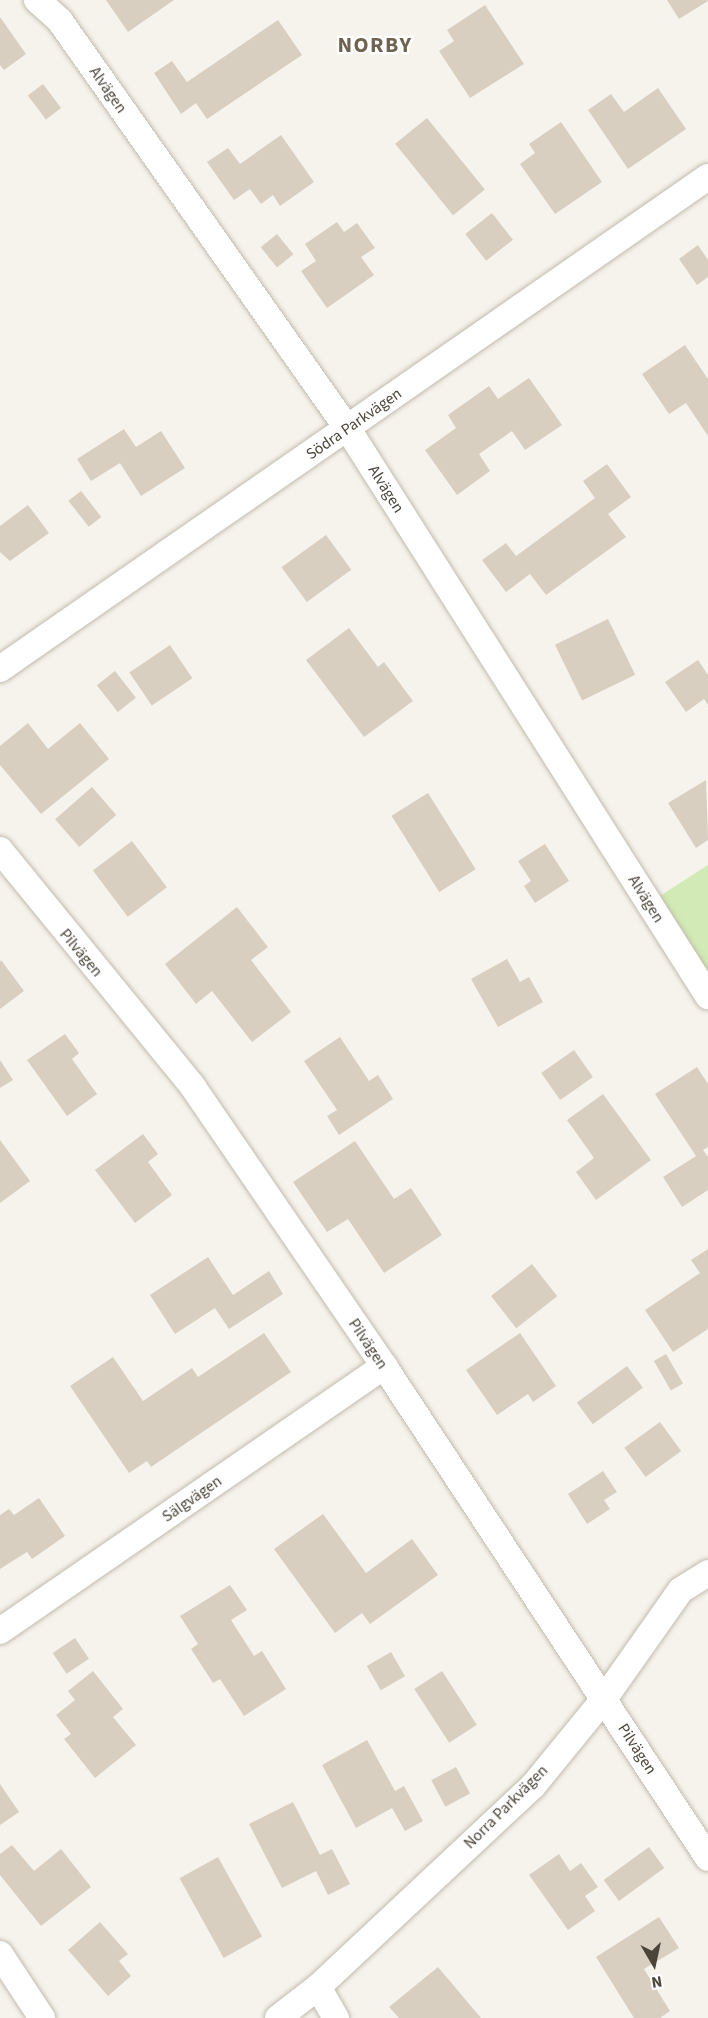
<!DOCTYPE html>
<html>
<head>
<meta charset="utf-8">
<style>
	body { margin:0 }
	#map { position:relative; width:708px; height:2018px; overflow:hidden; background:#f6f3ec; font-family:"Source Sans 3",sans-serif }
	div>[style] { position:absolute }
	.green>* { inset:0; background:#d2eab5 }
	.building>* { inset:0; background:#d8cfc1; transform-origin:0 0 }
	.roads { filter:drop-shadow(0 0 2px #c2bbae) drop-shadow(0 0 2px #c2bbae) }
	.minor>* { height:26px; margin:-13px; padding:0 13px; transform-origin:13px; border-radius:13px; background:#fff }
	span { translate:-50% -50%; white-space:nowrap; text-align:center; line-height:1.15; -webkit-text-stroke:4.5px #fff; paint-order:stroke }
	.street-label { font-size:16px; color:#4b4439 }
	.district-label { font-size:22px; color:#6e6250; font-weight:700; letter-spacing:1.5px }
	.north { position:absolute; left:624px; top:1934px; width:60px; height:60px; -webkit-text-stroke:4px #fff; paint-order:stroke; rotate:171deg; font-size:16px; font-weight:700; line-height:24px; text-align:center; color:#4b4439 }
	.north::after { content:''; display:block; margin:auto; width:21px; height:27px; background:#4b4439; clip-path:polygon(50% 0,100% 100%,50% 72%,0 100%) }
</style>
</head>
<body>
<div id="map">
	<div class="green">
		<div style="clip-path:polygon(708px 865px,708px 996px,649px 903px)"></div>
	</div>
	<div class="building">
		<div style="clip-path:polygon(106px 0,174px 0,128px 32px)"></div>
		<div style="clip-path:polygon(667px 0,708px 0,708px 1px,679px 19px)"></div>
		<div style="clip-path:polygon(485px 5px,524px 64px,470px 98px,439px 51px,454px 41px,447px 30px)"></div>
		<div style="clip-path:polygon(0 17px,26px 54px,4px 70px,0 65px)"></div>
		<div style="clip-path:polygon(278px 20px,302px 55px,207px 119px,196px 103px,181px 114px,154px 73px,172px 61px,187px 82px)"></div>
		<div style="left:43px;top:84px;width:30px;height:19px;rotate:53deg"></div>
		<div style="clip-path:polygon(658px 88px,686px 129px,628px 169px,588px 110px,611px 94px,624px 112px)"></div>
		<div style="left:427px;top:118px;width:92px;height:41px;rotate:51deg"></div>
		<div style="clip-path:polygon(561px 122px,602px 182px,555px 214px,520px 164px,535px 153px,529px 144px)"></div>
		<div style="clip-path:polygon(281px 135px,314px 182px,280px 206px,273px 195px,261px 204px,250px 189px,234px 200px,207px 162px,228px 148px,240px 164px)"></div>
		<div style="left:492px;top:213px;width:34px;height:34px;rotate:52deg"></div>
		<div style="clip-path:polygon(337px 222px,344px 232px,357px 223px,375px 248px,361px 257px,374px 275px,327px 308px,301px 271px,316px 261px,305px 244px)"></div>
		<div style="left:277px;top:234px;width:26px;height:21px;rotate:51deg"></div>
		<div style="clip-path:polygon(698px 245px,708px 260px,708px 277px,697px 285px,679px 259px)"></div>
		<div style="clip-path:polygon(685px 345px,708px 379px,708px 436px,686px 403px,669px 414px,642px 374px)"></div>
		<div style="clip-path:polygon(529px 378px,562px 425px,525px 450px,512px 431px,479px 454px,490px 471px,457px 495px,425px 450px,456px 428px,448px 415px,489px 386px,498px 399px)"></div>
		<div style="clip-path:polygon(124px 429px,136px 447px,161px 431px,185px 468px,141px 496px,120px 463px,91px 481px,77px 459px)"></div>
		<div style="clip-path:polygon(607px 464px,631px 497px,608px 514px,626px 537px,546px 595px,530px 574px,506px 592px,482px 560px,506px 543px,516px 556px,595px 498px,583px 481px)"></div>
		<div style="left:81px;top:491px;width:33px;height:16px;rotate:52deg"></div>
		<div style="clip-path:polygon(28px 505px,49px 533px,10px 561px,0 552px,0 526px)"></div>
		<div style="left:326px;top:535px;width:43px;height:55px;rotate:54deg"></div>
		<div style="left:608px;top:619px;width:62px;height:59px;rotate:64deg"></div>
		<div style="clip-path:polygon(349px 628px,378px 667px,384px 662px,413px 701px,364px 737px,306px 660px)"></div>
		<div style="left:170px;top:645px;width:40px;height:49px;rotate:56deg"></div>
		<div style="clip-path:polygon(698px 660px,708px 675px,708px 705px,704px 699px,686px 712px,665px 682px)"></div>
		<div style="left:115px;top:671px;width:34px;height:23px;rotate:52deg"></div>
		<div style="clip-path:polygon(28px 723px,48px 749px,80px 723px,109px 759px,41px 814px,0 765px,0 746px)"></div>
		<div style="clip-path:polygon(706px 780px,708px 840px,696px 848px,668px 803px)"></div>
		<div style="left:92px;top:787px;width:37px;height:49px;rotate:49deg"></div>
		<div style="left:428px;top:793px;width:90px;height:43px;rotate:58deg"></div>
		<div style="left:132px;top:841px;width:58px;height:49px;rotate:53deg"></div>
		<div style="clip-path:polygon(545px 844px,569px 881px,535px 903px,524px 886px,531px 881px,518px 861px)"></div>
		<div style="clip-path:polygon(237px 907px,268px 947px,251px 960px,291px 1012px,252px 1042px,212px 991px,196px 1004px,165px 964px)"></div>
		<div style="clip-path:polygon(507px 959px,520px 982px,529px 977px,543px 1002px,498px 1027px,471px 979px)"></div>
		<div style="clip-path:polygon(1px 960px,24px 991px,0 1009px,0 962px)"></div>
		<div style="clip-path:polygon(65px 1034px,79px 1053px,72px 1059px,97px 1094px,67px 1116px,27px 1060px)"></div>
		<div style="clip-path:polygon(340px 1037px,369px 1081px,378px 1075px,393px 1099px,339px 1135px,327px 1116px,337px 1110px,304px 1061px)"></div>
		<div style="left:574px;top:1050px;width:33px;height:40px;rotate:55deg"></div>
		<div style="clip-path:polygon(0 1060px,13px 1080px,0 1088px)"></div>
		<div style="clip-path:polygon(697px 1067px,708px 1084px,708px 1147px,703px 1150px,708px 1157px,708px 1190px,682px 1207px,663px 1177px,696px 1156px,655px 1094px)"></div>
		<div style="clip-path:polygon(603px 1094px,651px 1160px,596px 1200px,576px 1172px,594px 1158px,567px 1120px)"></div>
		<div style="clip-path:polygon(143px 1134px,158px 1154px,148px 1162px,172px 1195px,135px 1223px,95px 1170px)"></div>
		<div style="clip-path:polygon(0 1140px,30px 1181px,0 1203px)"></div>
		<div style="clip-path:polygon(355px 1141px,394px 1199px,411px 1188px,442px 1235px,384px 1273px,348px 1219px,327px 1232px,293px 1182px)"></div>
		<div style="clip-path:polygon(708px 1249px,708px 1329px,673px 1352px,645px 1310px,700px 1273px,691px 1260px)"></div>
		<div style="clip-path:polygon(208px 1257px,233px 1295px,269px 1271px,283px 1294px,229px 1329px,215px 1308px,175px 1334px,150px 1295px)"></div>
		<div style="left:532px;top:1264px;width:41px;height:52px;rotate:52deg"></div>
		<div style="clip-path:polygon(264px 1333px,291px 1372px,151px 1467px,147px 1461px,129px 1473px,70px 1386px,113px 1357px,143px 1401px,192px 1368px,198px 1377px)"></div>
		<div style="clip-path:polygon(520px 1333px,556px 1386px,533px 1402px,528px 1394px,497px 1415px,466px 1370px)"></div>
		<div style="left:666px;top:1354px;width:34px;height:14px;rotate:60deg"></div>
		<div style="left:627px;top:1366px;width:27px;height:62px;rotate:54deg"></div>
		<div style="left:660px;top:1422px;width:36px;height:44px;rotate:54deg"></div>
		<div style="clip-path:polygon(603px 1471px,617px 1492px,604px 1500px,610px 1509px,587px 1524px,568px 1494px)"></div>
		<div style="clip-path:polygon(39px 1498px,65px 1536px,32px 1559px,27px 1552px,0 1569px,0 1515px,9px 1509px,14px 1515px)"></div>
		<div style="clip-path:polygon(323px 1514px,366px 1573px,412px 1539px,438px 1575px,370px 1624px,362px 1613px,335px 1633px,274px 1549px)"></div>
		<div style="clip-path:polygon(230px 1585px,247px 1610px,231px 1620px,254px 1656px,262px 1651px,286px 1689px,244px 1716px,220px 1679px,213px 1683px,191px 1649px,198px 1644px,180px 1616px)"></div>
		<div style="left:75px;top:1638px;width:25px;height:27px;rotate:56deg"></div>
		<div style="left:391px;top:1652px;width:28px;height:28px;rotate:60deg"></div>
		<div style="clip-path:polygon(93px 1671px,123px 1709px,113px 1717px,136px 1745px,95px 1778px,64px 1739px,71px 1734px,56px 1715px,75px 1700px,68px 1691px)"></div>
		<div style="left:442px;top:1671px;width:64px;height:33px;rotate:57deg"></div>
		<div style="clip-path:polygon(367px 1740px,395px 1791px,404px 1786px,423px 1821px,405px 1831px,392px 1808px,356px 1828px,322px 1765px)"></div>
		<div style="left:456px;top:1767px;width:30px;height:28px;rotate:62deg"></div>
		<div style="clip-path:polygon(0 1784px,19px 1812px,0 1825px)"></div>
		<div style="clip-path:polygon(293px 1802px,320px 1855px,332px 1849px,350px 1884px,328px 1895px,316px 1871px,282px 1888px,249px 1824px)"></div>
		<div style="clip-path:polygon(12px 1845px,34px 1871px,61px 1849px,91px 1887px,41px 1926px,0 1875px,0 1854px)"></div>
		<div style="left:649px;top:1847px;width:26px;height:56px;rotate:54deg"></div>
		<div style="clip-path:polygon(559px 1854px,570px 1871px,581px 1863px,598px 1887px,585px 1896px,595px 1911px,568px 1930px,529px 1875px)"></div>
		<div style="left:218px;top:1857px;width:91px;height:44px;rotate:61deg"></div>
		<div style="clip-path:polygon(659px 1917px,679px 1948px,644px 1969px,670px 2011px,660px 2018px,634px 2018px,596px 1957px)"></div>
		<div style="clip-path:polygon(100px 1922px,128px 1954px,119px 1961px,131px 1976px,108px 1996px,68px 1950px)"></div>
		<div style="clip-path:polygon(438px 1967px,481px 2018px,399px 2018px,389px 2007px)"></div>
	</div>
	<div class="roads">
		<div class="minor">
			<div style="left:37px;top:0;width:31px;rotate:42deg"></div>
			<div style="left:60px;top:21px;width:499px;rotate:54.8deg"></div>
			<div style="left:348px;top:429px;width:672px;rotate:57.59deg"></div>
			<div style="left:0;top:669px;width:862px;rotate:-34.8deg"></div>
			<div style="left:0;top:850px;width:306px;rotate:50.8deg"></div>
			<div style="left:193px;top:1087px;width:338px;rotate:55.6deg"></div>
			<div style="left:384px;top:1366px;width:589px;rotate:56.63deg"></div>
			<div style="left:0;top:1631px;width:467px;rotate:-34.6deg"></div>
			<div style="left:0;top:1954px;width:77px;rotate:56.7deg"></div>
			<div style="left:318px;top:1987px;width:36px;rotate:60deg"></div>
			<div style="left:278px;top:2018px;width:51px;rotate:-37.8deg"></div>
			<div style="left:318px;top:1987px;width:294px;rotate:-43.1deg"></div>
			<div style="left:533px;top:1786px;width:112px;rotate:-50.8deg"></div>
			<div style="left:604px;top:1699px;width:133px;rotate:-54.8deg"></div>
			<div style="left:681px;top:1590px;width:32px;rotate:-32deg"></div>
		</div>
	</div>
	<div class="street-label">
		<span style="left:108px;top:90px;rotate:55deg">Alvägen</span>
		<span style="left:354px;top:424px;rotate:-35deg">Södra Parkvägen</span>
		<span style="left:386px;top:489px;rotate:58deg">Alvägen</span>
		<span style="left:646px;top:899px;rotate:58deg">Alvägen</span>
		<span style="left:81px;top:953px;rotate:50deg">Pilvägen</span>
		<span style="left:368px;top:1344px;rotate:56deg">Pilvägen</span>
		<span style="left:192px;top:1499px;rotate:-35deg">Sälgvägen</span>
		<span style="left:637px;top:1749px;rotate:57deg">Pilvägen</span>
		<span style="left:506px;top:1807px;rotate:-45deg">Norra Parkvägen</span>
	</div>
	<div class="district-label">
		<span style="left:375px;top:46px">NORBY</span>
	</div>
	<div class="north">N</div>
</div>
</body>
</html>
